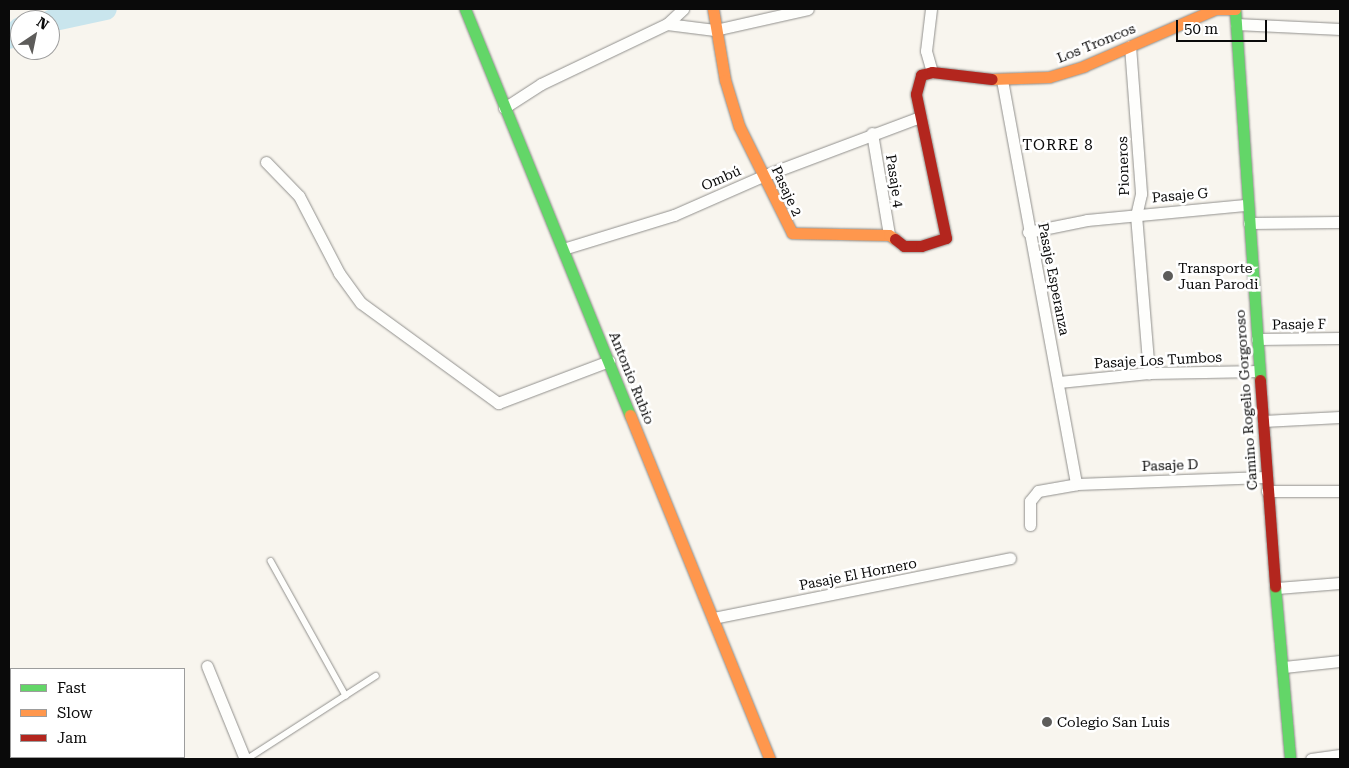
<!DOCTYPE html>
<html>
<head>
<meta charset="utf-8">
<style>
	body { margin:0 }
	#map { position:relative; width:1349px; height:768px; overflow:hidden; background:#f8f5ee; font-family:"Roboto Serif",serif }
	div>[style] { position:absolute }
	.river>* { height:22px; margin:-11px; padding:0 11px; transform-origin:11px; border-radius:11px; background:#c9e5ed }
	.roads { filter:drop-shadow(0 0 1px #91908d) drop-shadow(0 0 1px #91908d) }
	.lane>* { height:5.5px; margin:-2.75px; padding:0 2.75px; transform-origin:2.75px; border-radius:2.75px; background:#fefefc }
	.street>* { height:11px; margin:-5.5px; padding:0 5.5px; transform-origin:5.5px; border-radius:5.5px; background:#fefefc }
	.fast>* { height:11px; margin:-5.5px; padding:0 5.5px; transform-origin:5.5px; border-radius:5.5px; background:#63d668 }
	.slow>* { height:11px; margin:-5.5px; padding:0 5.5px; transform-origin:5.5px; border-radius:5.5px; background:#ff974d }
	.jam>* { height:11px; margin:-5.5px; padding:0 5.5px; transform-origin:5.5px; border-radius:5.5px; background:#b3261e }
	.dots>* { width:14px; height:14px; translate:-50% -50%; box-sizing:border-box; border:2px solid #fff; border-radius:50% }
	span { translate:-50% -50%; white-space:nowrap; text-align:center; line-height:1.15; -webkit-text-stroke:5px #fff; paint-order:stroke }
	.street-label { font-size:14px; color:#0a0a0a }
	.poi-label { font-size:14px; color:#0a0a0a }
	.left { translate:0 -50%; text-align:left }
	.neighbourhood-label { font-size:15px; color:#0a0a0a; letter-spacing:1px }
	.frame { position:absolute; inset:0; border:10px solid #0a0a0a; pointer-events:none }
	.legend { position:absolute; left:10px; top:668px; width:175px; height:90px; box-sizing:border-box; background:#fff; border:1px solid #9d9d9d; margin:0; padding:6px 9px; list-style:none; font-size:15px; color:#0a0a0a }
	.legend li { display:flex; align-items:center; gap:10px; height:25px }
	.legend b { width:25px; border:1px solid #9d9d9d }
	.north { position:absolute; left:10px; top:10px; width:50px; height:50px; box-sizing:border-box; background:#fff; border:1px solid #9d9d9d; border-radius:50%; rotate:34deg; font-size:14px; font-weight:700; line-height:20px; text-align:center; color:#0a0a0a }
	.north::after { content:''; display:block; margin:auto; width:18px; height:22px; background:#5d5c5a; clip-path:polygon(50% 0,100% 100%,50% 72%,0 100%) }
	.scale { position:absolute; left:1176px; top:20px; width:91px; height:22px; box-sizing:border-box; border:2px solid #0a0a0a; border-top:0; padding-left:6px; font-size:15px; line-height:18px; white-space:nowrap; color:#0a0a0a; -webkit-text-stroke:4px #fff; paint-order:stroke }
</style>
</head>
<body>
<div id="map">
	<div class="river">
		<div style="left:50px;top:21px;width:57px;rotate:-12.1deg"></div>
		<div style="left:9px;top:38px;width:15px;rotate:-42deg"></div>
	</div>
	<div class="roads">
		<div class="lane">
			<div style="left:271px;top:561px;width:154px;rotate:60.9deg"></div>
			<div style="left:247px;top:759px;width:153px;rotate:-32.8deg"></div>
		</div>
		<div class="street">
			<div style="left:931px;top:9px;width:42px;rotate:96.8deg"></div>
			<div style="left:926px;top:51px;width:22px;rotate:74deg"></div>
			<div style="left:667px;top:24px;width:48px;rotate:7.1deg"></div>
			<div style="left:715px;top:30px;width:95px;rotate:-12.7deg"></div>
			<div style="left:1236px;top:24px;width:104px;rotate:2.8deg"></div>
			<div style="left:1130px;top:46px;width:148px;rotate:85.7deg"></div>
			<div style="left:1141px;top:194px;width:22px;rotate:103deg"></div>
			<div style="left:1136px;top:215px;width:159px;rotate:85.3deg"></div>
			<div style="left:1002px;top:80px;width:411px;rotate:79.6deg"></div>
			<div style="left:504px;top:108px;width:44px;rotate:-33deg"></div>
			<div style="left:541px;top:84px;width:140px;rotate:-25.5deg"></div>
			<div style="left:667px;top:24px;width:22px;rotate:-43deg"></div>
			<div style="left:872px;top:133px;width:103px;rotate:80.5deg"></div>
			<div style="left:266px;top:162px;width:47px;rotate:45.9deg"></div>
			<div style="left:299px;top:196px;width:87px;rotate:62.5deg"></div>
			<div style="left:339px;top:273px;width:37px;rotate:54deg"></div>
			<div style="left:361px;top:303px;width:170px;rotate:36.1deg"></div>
			<div style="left:498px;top:403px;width:119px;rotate:-20.7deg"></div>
			<div style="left:1249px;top:223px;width:91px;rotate:-0.6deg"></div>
			<div style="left:1028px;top:232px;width:60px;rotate:-11.5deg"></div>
			<div style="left:1087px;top:220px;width:161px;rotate:-5.4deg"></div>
			<div style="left:563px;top:249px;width:116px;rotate:-17deg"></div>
			<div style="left:674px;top:215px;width:97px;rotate:-23.7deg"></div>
			<div style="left:763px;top:176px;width:168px;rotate:-20.6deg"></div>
			<div style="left:1257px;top:339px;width:83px;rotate:-0.7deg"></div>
			<div style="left:1059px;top:382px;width:90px;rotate:-5.7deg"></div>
			<div style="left:1149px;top:373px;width:110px;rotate:-1deg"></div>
			<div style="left:1263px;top:421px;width:77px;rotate:-3deg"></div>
			<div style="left:1267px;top:491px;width:73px"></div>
			<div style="left:1030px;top:525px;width:24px;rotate:-90deg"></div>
			<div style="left:1030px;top:501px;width:13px;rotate:-51deg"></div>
			<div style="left:1038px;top:491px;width:39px;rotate:-10deg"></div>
			<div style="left:1076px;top:484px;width:190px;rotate:-2.1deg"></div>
			<div style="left:1277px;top:588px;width:63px;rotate:-4.5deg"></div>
			<div style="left:713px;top:618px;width:303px;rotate:-11.4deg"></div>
			<div style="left:207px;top:666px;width:100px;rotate:67.8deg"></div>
			<div style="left:1284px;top:667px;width:56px;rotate:-6.1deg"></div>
			<div style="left:1311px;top:759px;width:29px;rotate:-8deg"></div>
		</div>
		<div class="fast">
			<div style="left:465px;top:9px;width:438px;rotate:67.9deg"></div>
			<div style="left:1235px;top:9px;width:372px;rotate:86.1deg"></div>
			<div style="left:1275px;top:586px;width:174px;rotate:85deg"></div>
		</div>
		<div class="slow">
			<div style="left:713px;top:9px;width:72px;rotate:80.4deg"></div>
			<div style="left:725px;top:80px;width:48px;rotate:73.1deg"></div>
			<div style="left:739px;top:126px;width:119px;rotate:63.6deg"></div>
			<div style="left:792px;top:233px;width:97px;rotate:1.2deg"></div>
			<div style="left:889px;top:235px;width:7px;rotate:34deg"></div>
			<div style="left:992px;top:79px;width:57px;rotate:-2deg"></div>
			<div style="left:1049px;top:77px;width:37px;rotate:-17deg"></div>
			<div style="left:1084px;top:66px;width:144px;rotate:-23.4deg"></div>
			<div style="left:1216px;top:9px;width:19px"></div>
			<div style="left:630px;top:415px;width:371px;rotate:67.9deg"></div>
		</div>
		<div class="jam">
			<div style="left:895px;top:239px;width:11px;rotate:38deg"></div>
			<div style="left:904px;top:246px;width:17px"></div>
			<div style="left:921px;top:246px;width:26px;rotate:-18deg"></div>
			<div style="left:946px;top:238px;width:147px;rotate:-101.8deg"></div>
			<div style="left:916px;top:94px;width:20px;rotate:-75deg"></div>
			<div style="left:921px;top:75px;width:11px;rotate:-15deg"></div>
			<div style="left:932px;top:72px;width:60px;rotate:6.7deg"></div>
			<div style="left:1260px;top:380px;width:207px;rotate:85.8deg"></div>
		</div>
	</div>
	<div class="dots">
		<div style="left:1168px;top:276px;background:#5d5c5a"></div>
		<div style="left:1047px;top:722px;background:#5d5c5a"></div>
	</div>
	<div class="street-label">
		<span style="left:1096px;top:43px;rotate:-22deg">Los Troncos</span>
		<span style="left:1123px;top:166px;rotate:-92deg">Pioneros</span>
		<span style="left:721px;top:178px;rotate:-24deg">Ombú</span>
		<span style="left:895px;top:181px;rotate:81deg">Pasaje 4</span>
		<span style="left:787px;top:191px;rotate:65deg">Pasaje 2</span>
		<span style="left:1180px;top:195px;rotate:-5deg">Pasaje G</span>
		<span style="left:1054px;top:279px;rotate:79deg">Pasaje Esperanza</span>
		<span style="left:1299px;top:324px;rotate:-1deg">Pasaje F</span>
		<span style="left:1158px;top:360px;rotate:-3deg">Pasaje Los Tumbos</span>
		<span style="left:632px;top:378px;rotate:68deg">Antonio Rubio</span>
		<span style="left:1246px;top:400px;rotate:-94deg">Camino Rogelio Gorgoroso</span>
		<span style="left:1170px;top:465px;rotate:-2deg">Pasaje D</span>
		<span style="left:858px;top:574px;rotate:-11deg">Pasaje El Hornero</span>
	</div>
	<div class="poi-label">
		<span class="left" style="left:1178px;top:276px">Transporte<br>Juan Parodi</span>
		<span class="left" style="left:1057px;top:722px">Colegio San Luis</span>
	</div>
	<div class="neighbourhood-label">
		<span style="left:1058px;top:146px">TORRE 8</span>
	</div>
	<div class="frame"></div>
	<ul class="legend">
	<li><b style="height:6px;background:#63d668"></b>Fast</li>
	<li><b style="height:6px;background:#ff974d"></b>Slow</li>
	<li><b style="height:6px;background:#b3261e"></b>Jam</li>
	</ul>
	<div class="north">N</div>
	<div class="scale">50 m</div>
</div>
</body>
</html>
